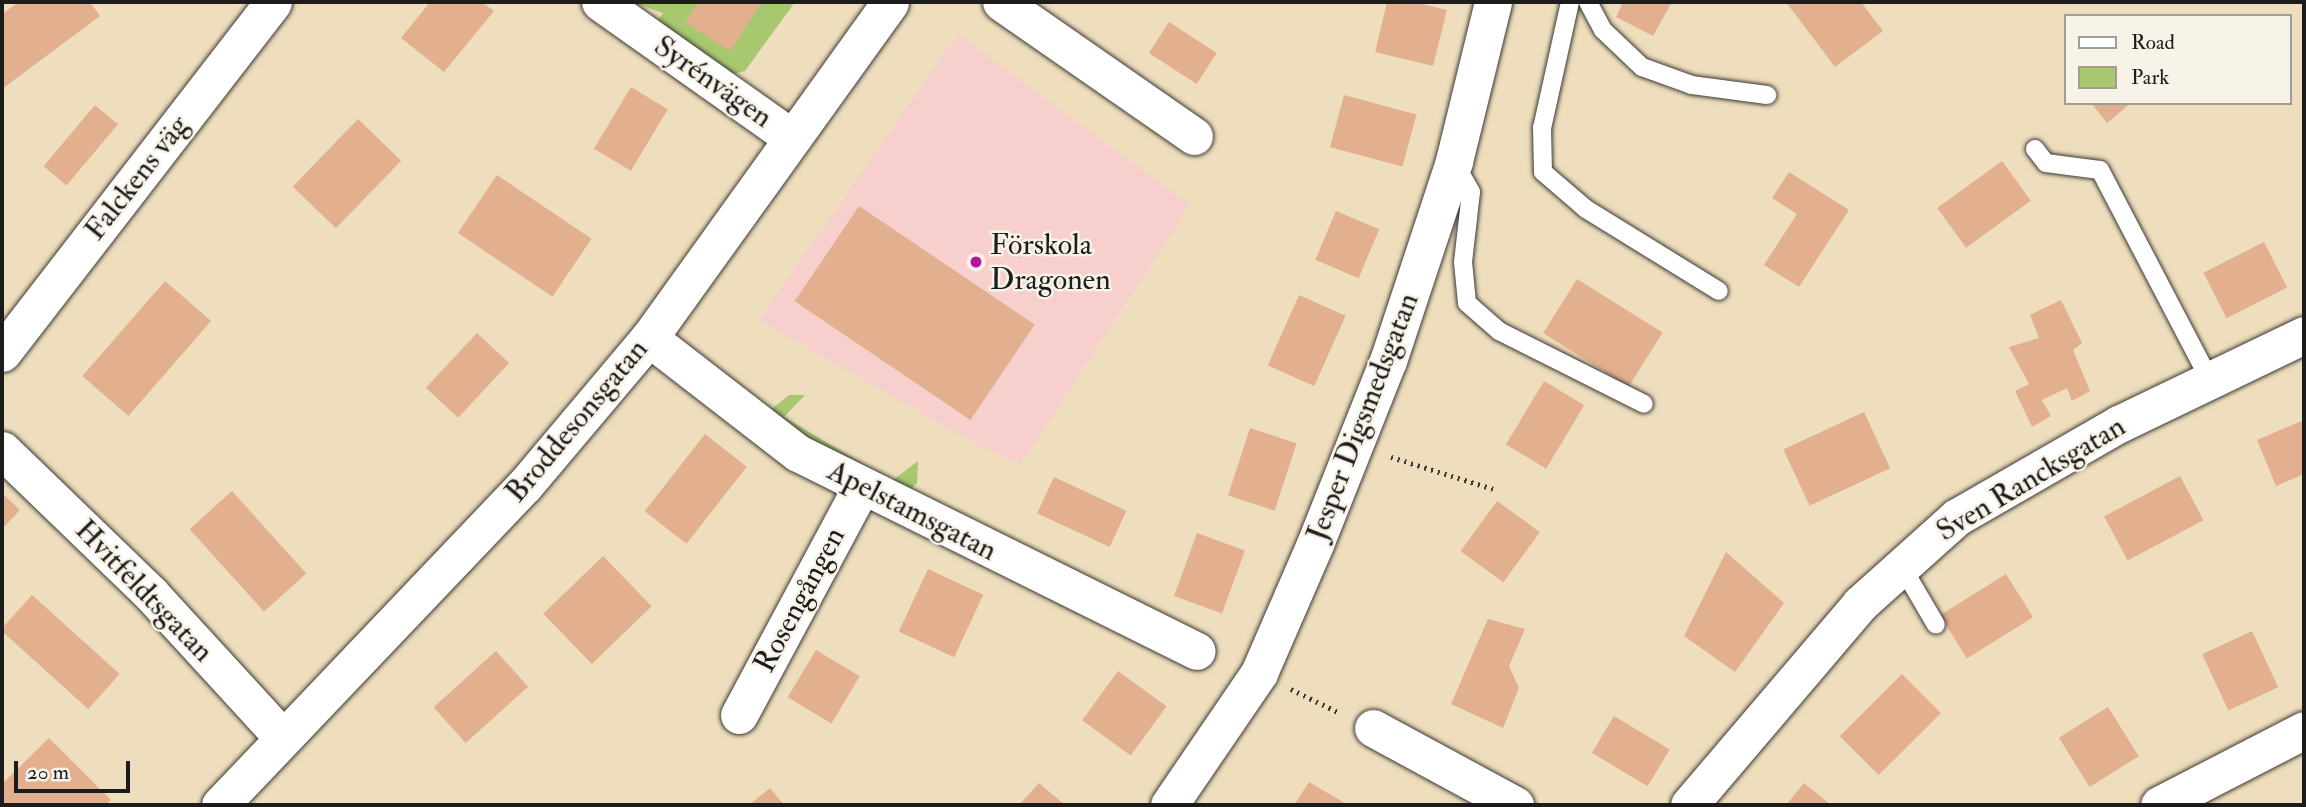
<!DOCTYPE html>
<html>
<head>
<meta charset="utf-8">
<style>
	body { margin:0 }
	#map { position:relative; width:2306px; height:807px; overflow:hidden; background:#eedebd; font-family:"IM FELL Double Pica",serif }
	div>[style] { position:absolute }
	.built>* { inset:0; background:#f7d0cd }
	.green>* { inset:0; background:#a8c870 }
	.building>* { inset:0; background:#e2b08e; transform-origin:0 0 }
	.path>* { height:4.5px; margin-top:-2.25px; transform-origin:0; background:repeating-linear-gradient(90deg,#3c3934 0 2px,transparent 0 7px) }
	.roads { filter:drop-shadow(0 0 2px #3c3934) drop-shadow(0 0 2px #3c3934) }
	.lane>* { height:18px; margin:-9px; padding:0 9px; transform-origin:9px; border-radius:9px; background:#fff }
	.street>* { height:37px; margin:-18.5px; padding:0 18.5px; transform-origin:18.5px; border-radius:18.5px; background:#fff }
	.dots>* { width:19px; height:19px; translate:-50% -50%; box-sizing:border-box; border:4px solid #f7f3e8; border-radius:50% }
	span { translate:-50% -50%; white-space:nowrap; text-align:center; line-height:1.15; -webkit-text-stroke:5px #f7f3e8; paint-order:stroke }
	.street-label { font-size:30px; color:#1c1c1c }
	.poi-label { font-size:30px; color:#1c1c1c }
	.left { translate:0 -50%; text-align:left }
	.frame { position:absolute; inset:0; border:4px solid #1c1c1c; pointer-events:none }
	.legend { position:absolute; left:2064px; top:14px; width:228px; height:91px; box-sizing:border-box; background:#f7f3e8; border:2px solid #9f9d96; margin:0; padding:9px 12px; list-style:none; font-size:21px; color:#1c1c1c }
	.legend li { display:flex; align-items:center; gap:14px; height:35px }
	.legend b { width:35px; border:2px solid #9f9d96 }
	.scale { position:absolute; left:14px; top:761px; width:116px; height:32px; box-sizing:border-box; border:4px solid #1c1c1c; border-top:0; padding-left:9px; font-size:21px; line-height:24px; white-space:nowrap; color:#1c1c1c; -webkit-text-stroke:5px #f7f3e8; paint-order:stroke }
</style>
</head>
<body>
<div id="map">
	<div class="built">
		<div style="clip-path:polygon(958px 34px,1190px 205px,1021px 464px,983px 448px,759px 320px)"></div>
	</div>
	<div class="green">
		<div style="clip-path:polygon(631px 2px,795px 2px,745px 71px,717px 78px,652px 29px,663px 13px)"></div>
		<div style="clip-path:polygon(789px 395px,805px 395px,784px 417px,892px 481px,918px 461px,917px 483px,907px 493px,764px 415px)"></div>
	</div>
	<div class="building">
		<div style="clip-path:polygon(19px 2px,90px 2px,100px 16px,2px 89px,2px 14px)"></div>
		<div style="clip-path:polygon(430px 2px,482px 2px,494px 11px,444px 72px,401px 38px)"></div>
		<div style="clip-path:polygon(699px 2px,756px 2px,760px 5px,730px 51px,685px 22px)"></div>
		<div style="clip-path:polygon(1387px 2px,1414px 2px,1447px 10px,1433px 66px,1375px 52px)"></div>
		<div style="clip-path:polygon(1623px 2px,1672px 2px,1653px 36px,1616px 17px)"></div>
		<div style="clip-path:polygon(1786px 2px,1861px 2px,1883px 31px,1835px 67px)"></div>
		<div style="left:1169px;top:22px;width:57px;height:37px;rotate:33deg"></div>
		<div style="left:631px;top:87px;width:43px;height:72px;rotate:31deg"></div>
		<div style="left:1344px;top:95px;width:75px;height:54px;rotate:15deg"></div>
		<div style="clip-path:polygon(2091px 103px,2131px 103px,2107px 123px)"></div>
		<div style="left:95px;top:105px;width:30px;height:80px;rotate:40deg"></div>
		<div style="left:358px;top:119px;width:60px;height:94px;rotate:44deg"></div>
		<div style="left:2002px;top:161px;width:49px;height:80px;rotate:54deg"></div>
		<div style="clip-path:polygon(1789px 172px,1849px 210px,1799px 287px,1764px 265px,1797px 214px,1772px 198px)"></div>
		<div style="left:497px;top:175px;width:114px;height:70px;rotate:34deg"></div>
		<div style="left:859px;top:206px;width:212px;height:115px;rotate:34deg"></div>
		<div style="left:1336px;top:211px;width:47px;height:53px;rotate:23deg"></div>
		<div style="left:2264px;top:242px;width:51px;height:68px;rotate:63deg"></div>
		<div style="left:1577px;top:279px;width:101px;height:64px;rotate:32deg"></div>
		<div style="left:165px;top:281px;width:61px;height:126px;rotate:41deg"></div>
		<div style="left:1299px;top:295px;width:51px;height:77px;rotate:24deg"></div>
		<div style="clip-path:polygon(2061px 300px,2082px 343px,2073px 350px,2090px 391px,2072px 401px,2067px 388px,2042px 400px,2051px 416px,2032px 427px,2015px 391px,2029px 384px,2009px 347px,2039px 338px,2030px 315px)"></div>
		<div style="left:477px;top:333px;width:44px;height:75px;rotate:43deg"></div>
		<div style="left:1544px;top:381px;width:47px;height:74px;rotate:31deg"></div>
		<div style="left:1864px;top:412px;width:62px;height:89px;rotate:65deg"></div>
		<div style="clip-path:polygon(2304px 420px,2304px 474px,2276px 486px,2257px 440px)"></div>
		<div style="left:1250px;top:428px;width:49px;height:71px;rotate:18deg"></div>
		<div style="left:705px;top:434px;width:53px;height:98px;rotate:38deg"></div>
		<div style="left:2180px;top:476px;width:50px;height:86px;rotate:62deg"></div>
		<div style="left:1054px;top:477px;width:80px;height:40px;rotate:25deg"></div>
		<div style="left:232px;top:491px;width:111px;height:57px;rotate:48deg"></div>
		<div style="clip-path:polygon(2px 493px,20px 510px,2px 529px)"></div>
		<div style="left:1497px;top:501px;width:53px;height:62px;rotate:36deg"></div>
		<div style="left:1197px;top:533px;width:51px;height:67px;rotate:20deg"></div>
		<div style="clip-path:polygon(1726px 552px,1784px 603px,1735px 672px,1684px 636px)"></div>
		<div style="left:603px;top:556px;width:70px;height:83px;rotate:46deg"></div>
		<div style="left:928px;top:569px;width:61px;height:69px;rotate:25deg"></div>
		<div style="left:2006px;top:574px;width:51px;height:78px;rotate:58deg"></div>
		<div style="left:32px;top:595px;width:118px;height:47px;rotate:42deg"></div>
		<div style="clip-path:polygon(1488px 619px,1525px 629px,1509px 666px,1519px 688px,1503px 728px,1451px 704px)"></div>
		<div style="left:2252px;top:631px;width:62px;height:55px;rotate:65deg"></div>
		<div style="left:816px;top:650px;width:51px;height:55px;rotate:31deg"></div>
		<div style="left:496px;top:651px;width:48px;height:84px;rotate:48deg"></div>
		<div style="left:1118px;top:671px;width:60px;height:61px;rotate:36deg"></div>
		<div style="left:1902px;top:674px;width:55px;height:88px;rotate:45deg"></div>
		<div style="left:2108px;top:707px;width:58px;height:58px;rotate:58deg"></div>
		<div style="left:1614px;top:716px;width:65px;height:43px;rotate:31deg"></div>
		<div style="clip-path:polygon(49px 738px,111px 800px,106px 805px,2px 805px,2px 784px)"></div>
		<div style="clip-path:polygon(1309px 782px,1348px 805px,1294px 805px)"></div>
		<div style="clip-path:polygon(1039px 783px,1065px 805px,1019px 805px)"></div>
		<div style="clip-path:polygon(1804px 783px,1831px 805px,1786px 805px)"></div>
		<div style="clip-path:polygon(770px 788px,784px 805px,749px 805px)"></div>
	</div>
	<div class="path">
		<div style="left:1391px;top:457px;width:107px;rotate:17.4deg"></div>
		<div style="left:1291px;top:689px;width:55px;rotate:26.1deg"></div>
	</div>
	<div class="roads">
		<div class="lane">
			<div style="left:1570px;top:2px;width:129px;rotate:102.5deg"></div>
			<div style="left:1542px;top:128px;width:44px;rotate:88.7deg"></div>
			<div style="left:1543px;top:172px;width:57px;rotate:40.7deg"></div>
			<div style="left:1586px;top:209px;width:156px;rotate:31.7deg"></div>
			<div style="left:1588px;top:2px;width:32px;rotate:62deg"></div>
			<div style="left:1603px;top:30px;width:54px;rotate:43.5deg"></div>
			<div style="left:1642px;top:67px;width:53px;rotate:19.8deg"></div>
			<div style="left:1692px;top:85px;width:76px;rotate:7.6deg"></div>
			<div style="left:2035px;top:149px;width:18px;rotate:52deg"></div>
			<div style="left:2046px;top:163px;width:54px;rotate:7.4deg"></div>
			<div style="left:2100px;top:170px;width:239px;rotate:62.4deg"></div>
			<div style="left:1455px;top:164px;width:32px;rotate:60deg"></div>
			<div style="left:1471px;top:192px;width:70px;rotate:96.5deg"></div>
			<div style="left:1463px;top:262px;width:41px;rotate:84.4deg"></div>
			<div style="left:1467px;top:303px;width:43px;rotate:41.2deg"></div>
			<div style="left:1499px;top:331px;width:162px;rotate:26.7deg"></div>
			<div style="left:1901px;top:565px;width:69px;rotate:59.7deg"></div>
		</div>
		<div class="street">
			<div style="left:600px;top:2px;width:234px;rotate:35.3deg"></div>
			<div style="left:1001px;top:2px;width:235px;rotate:34.8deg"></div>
			<div style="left:649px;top:338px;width:188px;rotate:37.7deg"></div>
			<div style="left:798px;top:453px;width:445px;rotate:26.4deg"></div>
			<div style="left:2px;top:353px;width:443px;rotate:-52.3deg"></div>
			<div style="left:2px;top:450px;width:207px;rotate:44deg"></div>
			<div style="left:151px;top:594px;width:194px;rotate:47.5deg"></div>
			<div style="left:739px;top:715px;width:260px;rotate:-61.8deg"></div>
			<div style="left:1373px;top:728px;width:162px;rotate:28.5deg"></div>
			<div style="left:220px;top:805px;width:442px;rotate:-46.4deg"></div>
			<div style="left:525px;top:485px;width:192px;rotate:-49.9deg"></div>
			<div style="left:649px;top:338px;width:413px;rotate:-54.3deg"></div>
			<div style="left:1169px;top:805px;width:160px;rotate:-55.7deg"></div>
			<div style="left:1259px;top:673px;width:141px;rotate:-66.5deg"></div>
			<div style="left:1315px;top:544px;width:197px;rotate:-68.3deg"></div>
			<div style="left:1388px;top:361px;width:211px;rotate:-71.7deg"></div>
			<div style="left:1454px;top:161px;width:164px;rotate:-76.2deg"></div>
			<div style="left:1689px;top:805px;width:264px;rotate:-49.6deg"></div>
			<div style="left:1860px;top:604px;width:130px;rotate:-41.9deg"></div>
			<div style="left:1957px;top:517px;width:187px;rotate:-29.9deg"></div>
			<div style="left:2119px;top:424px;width:205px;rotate:-25.7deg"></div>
			<div style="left:2159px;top:805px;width:163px;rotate:-27.3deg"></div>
		</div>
	</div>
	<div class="dots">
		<div style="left:976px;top:262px;background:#b5179e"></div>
	</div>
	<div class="street-label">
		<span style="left:713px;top:82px;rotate:35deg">Syrénvägen</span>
		<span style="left:137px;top:178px;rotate:-52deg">Falckens väg</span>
		<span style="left:1363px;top:417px;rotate:-69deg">Jesper Digsmedsgatan</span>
		<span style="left:577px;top:421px;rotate:-50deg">Broddesonsgatan</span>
		<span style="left:2031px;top:479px;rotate:-31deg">Sven Rancksgatan</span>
		<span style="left:912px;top:511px;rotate:27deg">Apelstamsgatan</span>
		<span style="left:144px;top:591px;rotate:46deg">Hvitfeldtsgatan</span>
		<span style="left:800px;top:600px;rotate:-62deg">Rosengången</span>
	</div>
	<div class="poi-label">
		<span class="left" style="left:990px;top:262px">Förskola<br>Dragonen</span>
	</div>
	<div class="frame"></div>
	<ul class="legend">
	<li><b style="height:9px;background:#fff"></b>Road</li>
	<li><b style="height:19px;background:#a8c870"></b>Park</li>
	</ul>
	<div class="scale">20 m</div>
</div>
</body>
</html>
